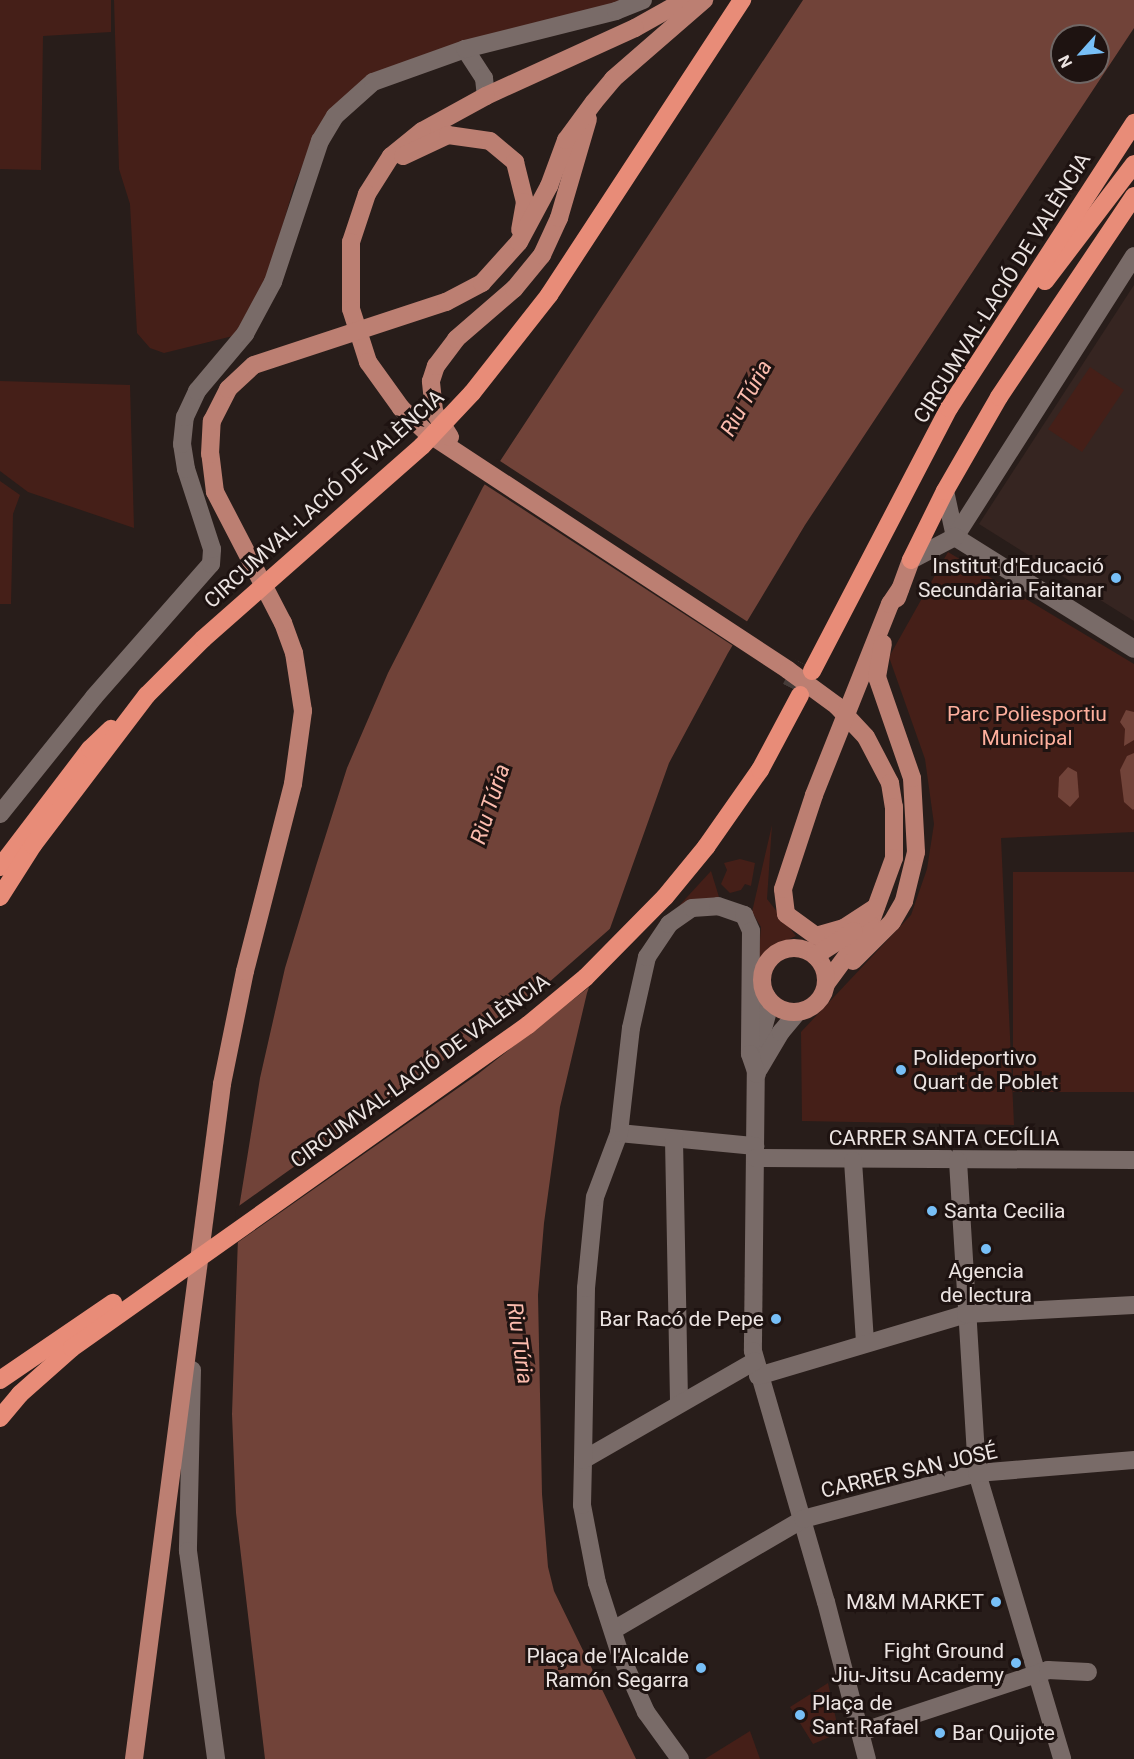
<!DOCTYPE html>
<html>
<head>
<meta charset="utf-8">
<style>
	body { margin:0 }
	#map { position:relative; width:1134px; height:1759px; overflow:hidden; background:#281d1a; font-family:Roboto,sans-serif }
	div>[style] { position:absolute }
	.built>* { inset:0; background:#362521 }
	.green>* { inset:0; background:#451f18; transform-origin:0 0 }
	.water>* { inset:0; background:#714339 }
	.pier>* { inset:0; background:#281d1a; transform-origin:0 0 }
	.highway-tunnel>* { height:18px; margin-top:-9px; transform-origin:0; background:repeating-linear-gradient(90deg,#453b38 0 18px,transparent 0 27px) }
	.minor>* { height:18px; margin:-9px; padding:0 9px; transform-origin:9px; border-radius:9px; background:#796b68 }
	.major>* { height:18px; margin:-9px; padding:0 9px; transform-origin:9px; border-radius:9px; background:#bc7f72 }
	.major>.ring { margin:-9px; padding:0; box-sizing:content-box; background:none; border:18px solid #bc7f72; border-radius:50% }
	.highway>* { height:18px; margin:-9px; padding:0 9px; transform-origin:9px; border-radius:9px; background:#e88c78 }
	.dots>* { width:16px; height:16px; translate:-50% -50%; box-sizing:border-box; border:3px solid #1e1311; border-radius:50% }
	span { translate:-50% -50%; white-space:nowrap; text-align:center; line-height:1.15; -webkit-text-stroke:6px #1e1311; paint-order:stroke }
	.street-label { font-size:21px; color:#ece4e2 }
	.poi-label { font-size:21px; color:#ece4e2 }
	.right { translate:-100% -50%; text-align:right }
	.left { translate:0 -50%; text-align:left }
	.park-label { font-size:21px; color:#feaf9d }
	.water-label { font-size:22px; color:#fcbcae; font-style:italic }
	.north { position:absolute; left:1050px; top:24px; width:60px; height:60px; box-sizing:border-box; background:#1e1311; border:2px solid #706765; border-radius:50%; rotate:243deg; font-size:16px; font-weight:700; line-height:24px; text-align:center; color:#ece4e2 }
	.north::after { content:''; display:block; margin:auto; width:21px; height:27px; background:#77bff7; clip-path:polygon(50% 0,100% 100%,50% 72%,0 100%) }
</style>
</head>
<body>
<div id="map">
	<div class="built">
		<div style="clip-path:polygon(1134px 285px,1134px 621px,979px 524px)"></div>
	</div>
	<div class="green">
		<div style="clip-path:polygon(0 0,111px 0,111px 32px,43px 36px,41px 170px,0 169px)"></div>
		<div style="clip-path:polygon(114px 0,624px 0,370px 77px,319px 126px,294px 186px,269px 273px,252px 311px,233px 336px,164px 353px,150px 348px,137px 333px,130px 204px,119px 169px)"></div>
		<div style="left:1090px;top:367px;width:41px;height:75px;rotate:34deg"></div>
		<div style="clip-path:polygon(0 381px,130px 385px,134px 528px,28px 492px,0 471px)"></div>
		<div style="clip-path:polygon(0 481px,20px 495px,13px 514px,11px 604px,0 604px)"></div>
		<div style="clip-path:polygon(948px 552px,1134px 664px,1134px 832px,1001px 838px,1014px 1125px,802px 1121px,801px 1032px,911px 915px,927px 869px,934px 824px,925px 759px,889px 657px)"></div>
		<div style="clip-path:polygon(772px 825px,767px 899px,796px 936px,772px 947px,758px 963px,761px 927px,752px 912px)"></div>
		<div style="clip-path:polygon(740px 859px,755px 863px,751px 886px,745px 884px,741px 890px,730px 893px,721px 884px,727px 870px,724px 863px)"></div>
		<div style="clip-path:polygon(711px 871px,719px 897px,677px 908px)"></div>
		<div style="left:1134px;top:872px;width:220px;height:121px;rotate:90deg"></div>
		<div style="clip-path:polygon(828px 1683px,839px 1733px,813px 1744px,790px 1707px)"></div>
		<div style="clip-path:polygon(750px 1731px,760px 1759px,705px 1759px)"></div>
	</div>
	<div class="water">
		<div style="clip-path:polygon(evenodd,803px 0,1134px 0,1134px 28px,805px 525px,728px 653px,669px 763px,587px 993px,560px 1107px,544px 1223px,538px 1295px,542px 1494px,548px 1567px,554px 1591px,636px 1759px,265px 1759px,236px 1513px,232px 1414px,239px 1208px,260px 1078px,285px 968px,316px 866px,347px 768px,388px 673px,483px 487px,803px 0,1062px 36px,1098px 36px,1098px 72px,1062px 72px,1062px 36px)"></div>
		<div style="clip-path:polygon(1126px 710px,1134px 712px,1134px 740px,1124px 746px,1125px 729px,1120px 722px)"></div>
		<div style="clip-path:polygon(1134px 753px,1134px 809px,1133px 810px,1124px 802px,1120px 770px,1127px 756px)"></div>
		<div style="clip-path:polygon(1068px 767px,1077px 772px,1079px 797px,1070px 807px,1058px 797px,1059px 777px)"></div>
	</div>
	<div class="pier">
		<div style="left:497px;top:459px;width:301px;height:28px;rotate:33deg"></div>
		<div style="clip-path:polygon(612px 927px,593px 984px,478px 1074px,234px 1245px,236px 1208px,531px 998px)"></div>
	</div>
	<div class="highway-tunnel">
		<div style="left:791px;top:688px;width:27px;rotate:-63deg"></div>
	</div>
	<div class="minor">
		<div style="left:465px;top:49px;width:35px;rotate:57deg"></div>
		<div style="left:484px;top:78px;width:18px;rotate:84deg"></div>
		<div style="left:945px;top:491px;width:47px;rotate:77.7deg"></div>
		<div style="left:955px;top:537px;width:333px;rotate:-57.5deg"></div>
		<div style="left:955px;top:537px;width:211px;rotate:32deg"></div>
		<div style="left:911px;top:560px;width:50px;rotate:-27.6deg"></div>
		<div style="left:0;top:814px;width:150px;rotate:-51.2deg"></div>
		<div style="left:94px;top:697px;width:177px;rotate:-48.7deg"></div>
		<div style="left:211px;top:564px;width:15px;rotate:-86deg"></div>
		<div style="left:212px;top:549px;width:84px;rotate:-108deg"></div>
		<div style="left:186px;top:469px;width:25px;rotate:-99deg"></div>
		<div style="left:182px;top:444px;width:27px;rotate:-84deg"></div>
		<div style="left:185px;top:417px;width:29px;rotate:-65deg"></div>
		<div style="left:197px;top:391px;width:75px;rotate:-49.9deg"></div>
		<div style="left:245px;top:334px;width:59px;rotate:-61.7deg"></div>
		<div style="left:273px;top:282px;width:149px;rotate:-71.6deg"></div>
		<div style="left:320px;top:141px;width:29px;rotate:-59deg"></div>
		<div style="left:335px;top:116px;width:51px;rotate:-41.8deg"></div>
		<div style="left:373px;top:82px;width:98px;rotate:-19.7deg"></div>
		<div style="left:465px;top:49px;width:156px;rotate:-14.1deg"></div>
		<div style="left:616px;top:11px;width:29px;rotate:-22deg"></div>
		<div style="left:767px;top:997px;width:14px;rotate:86deg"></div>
		<div style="left:768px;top:1011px;width:45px;rotate:105.6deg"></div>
		<div style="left:756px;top:1054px;width:297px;rotate:90.6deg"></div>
		<div style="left:753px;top:1351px;width:261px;rotate:73.8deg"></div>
		<div style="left:826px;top:1602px;width:162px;rotate:75.4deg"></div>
		<div style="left:759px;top:1069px;width:43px;rotate:-59.3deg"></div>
		<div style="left:781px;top:1032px;width:26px;rotate:-50deg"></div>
		<div style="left:619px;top:1133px;width:137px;rotate:5.5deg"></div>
		<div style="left:674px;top:1140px;width:264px;rotate:88.9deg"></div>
		<div style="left:755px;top:1158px;width:379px;rotate:0.3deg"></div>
		<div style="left:853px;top:1161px;width:181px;rotate:86.2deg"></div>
		<div style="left:958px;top:1161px;width:313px;rotate:86.5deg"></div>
		<div style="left:977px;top:1473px;width:298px;rotate:73.4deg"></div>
		<div style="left:192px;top:1370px;width:181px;rotate:91.3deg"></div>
		<div style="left:188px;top:1551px;width:210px;rotate:82.3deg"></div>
		<div style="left:758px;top:1376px;width:217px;rotate:-16.6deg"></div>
		<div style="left:966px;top:1314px;width:168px;rotate:-3.1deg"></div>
		<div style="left:583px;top:1460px;width:198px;rotate:-29.9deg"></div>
		<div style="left:615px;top:1629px;width:218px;rotate:-30.3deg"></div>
		<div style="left:803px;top:1519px;width:180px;rotate:-14.8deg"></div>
		<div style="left:977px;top:1473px;width:158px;rotate:-4.7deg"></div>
		<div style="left:861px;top:1732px;width:197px;rotate:-18.3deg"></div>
		<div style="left:1048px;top:1670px;width:40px;rotate:2.9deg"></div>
		<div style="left:680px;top:1759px;width:58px;rotate:-125.9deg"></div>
		<div style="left:646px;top:1712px;width:64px;rotate:-114.1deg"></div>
		<div style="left:620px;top:1654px;width:75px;rotate:-107.9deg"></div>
		<div style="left:597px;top:1583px;width:79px;rotate:-100.9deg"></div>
		<div style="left:582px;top:1505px;width:45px;rotate:-88.7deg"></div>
		<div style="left:583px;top:1460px;width:172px;rotate:-89deg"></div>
		<div style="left:586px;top:1288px;width:91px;rotate:-84.4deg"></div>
		<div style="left:595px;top:1197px;width:68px;rotate:-69.4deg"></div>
		<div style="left:619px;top:1133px;width:106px;rotate:-83.5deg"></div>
		<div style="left:631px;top:1028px;width:73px;rotate:-77.3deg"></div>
		<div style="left:647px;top:957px;width:40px;rotate:-56deg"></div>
		<div style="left:669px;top:924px;width:28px;rotate:-35deg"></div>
		<div style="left:692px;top:908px;width:26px;rotate:-4deg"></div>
		<div style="left:718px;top:906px;width:28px;rotate:19deg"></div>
		<div style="left:744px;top:915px;width:17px;rotate:66deg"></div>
		<div style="left:751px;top:931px;width:123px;rotate:90.5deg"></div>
		<div style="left:750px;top:1054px;width:21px;rotate:71deg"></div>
	</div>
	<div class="major">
		<div style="left:685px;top:0;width:57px;rotate:150.8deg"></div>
		<div style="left:635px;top:28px;width:164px;rotate:155.5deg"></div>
		<div style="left:486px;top:96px;width:73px;rotate:151.3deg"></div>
		<div style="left:422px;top:131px;width:40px;rotate:141deg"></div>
		<div style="left:391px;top:156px;width:45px;rotate:122.3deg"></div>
		<div style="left:367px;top:194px;width:51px;rotate:108.4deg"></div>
		<div style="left:351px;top:242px;width:67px;rotate:90deg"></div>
		<div style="left:351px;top:309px;width:56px;rotate:72.2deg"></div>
		<div style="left:368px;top:362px;width:57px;rotate:54.3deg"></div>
		<div style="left:401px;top:408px;width:35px;rotate:44deg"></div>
		<div style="left:426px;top:432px;width:433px;rotate:33.3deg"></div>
		<div style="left:788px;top:670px;width:61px;rotate:36.3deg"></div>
		<div style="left:837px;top:706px;width:42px;rotate:46.9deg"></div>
		<div style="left:866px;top:737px;width:52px;rotate:62.4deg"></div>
		<div style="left:890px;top:783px;width:24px;rotate:81deg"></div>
		<div style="left:894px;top:807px;width:51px;rotate:90deg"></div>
		<div style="left:894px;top:858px;width:70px;rotate:110deg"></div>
		<div style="left:870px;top:924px;width:74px;rotate:126.3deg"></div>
		<div style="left:403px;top:156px;width:50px;rotate:-25deg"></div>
		<div style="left:448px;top:135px;width:42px;rotate:8.1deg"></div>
		<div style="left:490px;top:141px;width:33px;rotate:40deg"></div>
		<div style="left:515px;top:162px;width:41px;rotate:76deg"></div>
		<div style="left:525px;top:202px;width:28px;rotate:100deg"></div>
		<div style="left:450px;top:437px;width:31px;rotate:-122deg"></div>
		<div style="left:434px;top:411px;width:30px;rotate:-96deg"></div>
		<div style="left:431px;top:381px;width:16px;rotate:-72deg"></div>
		<div style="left:436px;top:366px;width:34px;rotate:-53deg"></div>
		<div style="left:456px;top:339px;width:77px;rotate:-40.8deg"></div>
		<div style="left:514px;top:289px;width:44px;rotate:-50.5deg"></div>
		<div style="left:542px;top:255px;width:41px;rotate:-65.3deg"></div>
		<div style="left:559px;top:218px;width:103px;rotate:-73.7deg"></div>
		<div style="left:897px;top:598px;width:40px;rotate:-69.8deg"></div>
		<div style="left:876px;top:907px;width:38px;rotate:147deg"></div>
		<div style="left:844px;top:928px;width:29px;rotate:164deg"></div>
		<div style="left:816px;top:936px;width:37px;rotate:-144deg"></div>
		<div style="left:786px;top:914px;width:25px;rotate:-97deg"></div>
		<div style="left:783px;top:889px;width:99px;rotate:-71.7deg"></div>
		<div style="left:814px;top:795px;width:206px;rotate:-68.3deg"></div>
		<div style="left:890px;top:604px;width:18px;rotate:-56deg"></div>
		<div class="ring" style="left:762px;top:948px;width:46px;height:46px"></div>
		<div style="left:815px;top:956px;width:46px;rotate:-32.7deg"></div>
		<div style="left:853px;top:961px;width:55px;rotate:-45deg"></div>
		<div style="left:892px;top:922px;width:24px;rotate:-60deg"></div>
		<div style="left:904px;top:901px;width:50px;rotate:-76.2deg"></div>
		<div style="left:916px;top:852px;width:74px;rotate:-93.1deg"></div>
		<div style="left:912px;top:778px;width:107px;rotate:-109.1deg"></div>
		<div style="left:877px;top:677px;width:34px;rotate:-80deg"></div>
		<div style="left:134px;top:1759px;width:681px;rotate:-82.57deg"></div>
		<div style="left:222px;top:1084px;width:115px;rotate:-78.5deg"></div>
		<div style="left:245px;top:971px;width:193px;rotate:-75.6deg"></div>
		<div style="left:293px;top:784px;width:74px;rotate:-82.2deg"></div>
		<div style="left:303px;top:711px;width:59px;rotate:-98.8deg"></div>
		<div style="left:294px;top:653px;width:32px;rotate:-110deg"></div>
		<div style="left:283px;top:623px;width:148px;rotate:-117.4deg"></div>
		<div style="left:215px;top:492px;width:38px;rotate:-97deg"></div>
		<div style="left:210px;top:454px;width:33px;rotate:-87deg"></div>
		<div style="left:212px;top:421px;width:36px;rotate:-63deg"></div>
		<div style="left:228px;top:389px;width:35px;rotate:-43deg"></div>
		<div style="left:254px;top:365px;width:202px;rotate:-18.2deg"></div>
		<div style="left:446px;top:302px;width:41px;rotate:-27.8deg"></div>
		<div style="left:482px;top:283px;width:55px;rotate:-47.9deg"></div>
		<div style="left:519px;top:242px;width:64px;rotate:-61.8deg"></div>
		<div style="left:549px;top:186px;width:49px;rotate:-69.7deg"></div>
		<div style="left:566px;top:140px;width:47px;rotate:-53.6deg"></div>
		<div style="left:594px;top:102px;width:30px;rotate:-50deg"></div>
		<div style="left:613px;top:79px;width:121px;rotate:-41deg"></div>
	</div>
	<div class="highway">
		<div style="left:1045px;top:281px;width:147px;rotate:-52.7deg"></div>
		<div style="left:911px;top:560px;width:77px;rotate:-63.8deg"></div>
		<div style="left:945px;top:491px;width:108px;rotate:-60.1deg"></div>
		<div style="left:999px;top:397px;width:242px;rotate:-56.1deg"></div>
		<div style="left:812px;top:671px;width:297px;rotate:-62.5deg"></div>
		<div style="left:949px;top:408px;width:340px;rotate:-57deg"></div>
		<div style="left:0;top:867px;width:148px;rotate:-52.7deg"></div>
		<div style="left:90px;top:749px;width:29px;rotate:-44deg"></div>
		<div style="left:0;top:897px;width:62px;rotate:-57.6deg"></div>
		<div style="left:33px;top:845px;width:188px;rotate:-52.8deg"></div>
		<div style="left:147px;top:695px;width:79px;rotate:-45deg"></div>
		<div style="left:203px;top:639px;width:292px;rotate:-41.4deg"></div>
		<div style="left:422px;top:446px;width:73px;rotate:-46.7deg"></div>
		<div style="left:472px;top:393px;width:125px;rotate:-51.8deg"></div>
		<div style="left:549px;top:295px;width:353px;rotate:-56.8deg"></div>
		<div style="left:0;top:1380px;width:137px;rotate:-34.3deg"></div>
		<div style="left:0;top:1418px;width:31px;rotate:-50deg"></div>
		<div style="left:20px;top:1394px;width:69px;rotate:-41.5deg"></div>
		<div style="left:72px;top:1348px;width:559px;rotate:-35.31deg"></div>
		<div style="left:528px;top:1025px;width:75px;rotate:-39.6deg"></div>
		<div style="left:586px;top:977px;width:112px;rotate:-45.4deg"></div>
		<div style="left:665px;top:897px;width:65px;rotate:-50.6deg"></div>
		<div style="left:706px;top:847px;width:94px;rotate:-55deg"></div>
		<div style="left:760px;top:770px;width:85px;rotate:-61.9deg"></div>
	</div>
	<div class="dots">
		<div style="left:1116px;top:578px;background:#77bff7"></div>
		<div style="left:901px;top:1070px;background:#77bff7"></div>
		<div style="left:932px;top:1211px;background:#77bff7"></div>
		<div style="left:986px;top:1249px;background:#77bff7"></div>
		<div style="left:776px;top:1319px;background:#77bff7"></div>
		<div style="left:996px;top:1602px;background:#77bff7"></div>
		<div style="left:1016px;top:1663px;background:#77bff7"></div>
		<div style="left:701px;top:1668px;background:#77bff7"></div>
		<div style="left:800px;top:1715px;background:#77bff7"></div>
		<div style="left:940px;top:1733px;background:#77bff7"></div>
	</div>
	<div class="street-label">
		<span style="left:1002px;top:288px;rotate:-58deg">CIRCUMVAL·LACIÓ DE VALÈNCIA</span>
		<span style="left:324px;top:499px;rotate:-42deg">CIRCUMVAL·LACIÓ DE VALÈNCIA</span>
		<span style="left:420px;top:1071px;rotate:-36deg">CIRCUMVAL·LACIÓ DE VALÈNCIA</span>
		<span style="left:944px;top:1138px">CARRER SANTA CECÍLIA</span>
		<span style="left:909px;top:1471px;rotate:-13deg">CARRER SAN JOSÉ</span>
	</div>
	<div class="poi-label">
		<span class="right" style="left:1104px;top:578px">Institut d'Educació<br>Secundària Faitanar</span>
		<span class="left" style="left:913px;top:1070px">Polideportivo<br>Quart de Poblet</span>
		<span class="left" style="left:944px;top:1211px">Santa Cecilia</span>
		<span style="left:986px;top:1283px">Agencia<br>de lectura</span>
		<span class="right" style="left:764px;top:1319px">Bar Racó de Pepe</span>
		<span class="right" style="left:984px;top:1602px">M&amp;M MARKET</span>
		<span class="right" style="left:1004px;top:1663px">Fight Ground<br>Jiu-Jitsu Academy</span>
		<span class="right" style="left:689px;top:1668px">Plaça de l'Alcalde<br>Ramón Segarra</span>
		<span class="left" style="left:812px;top:1715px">Plaça de<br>Sant Rafael</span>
		<span class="left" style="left:952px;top:1733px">Bar Quijote</span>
	</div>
	<div class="park-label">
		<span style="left:1027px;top:726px">Parc Poliesportiu<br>Municipal</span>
	</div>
	<div class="water-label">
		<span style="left:746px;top:398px;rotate:-61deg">Riu Túria</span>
		<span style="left:490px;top:804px;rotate:-72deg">Riu Túria</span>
		<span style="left:520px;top:1343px;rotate:82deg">Riu Túria</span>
	</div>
	<div class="north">N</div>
</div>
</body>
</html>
